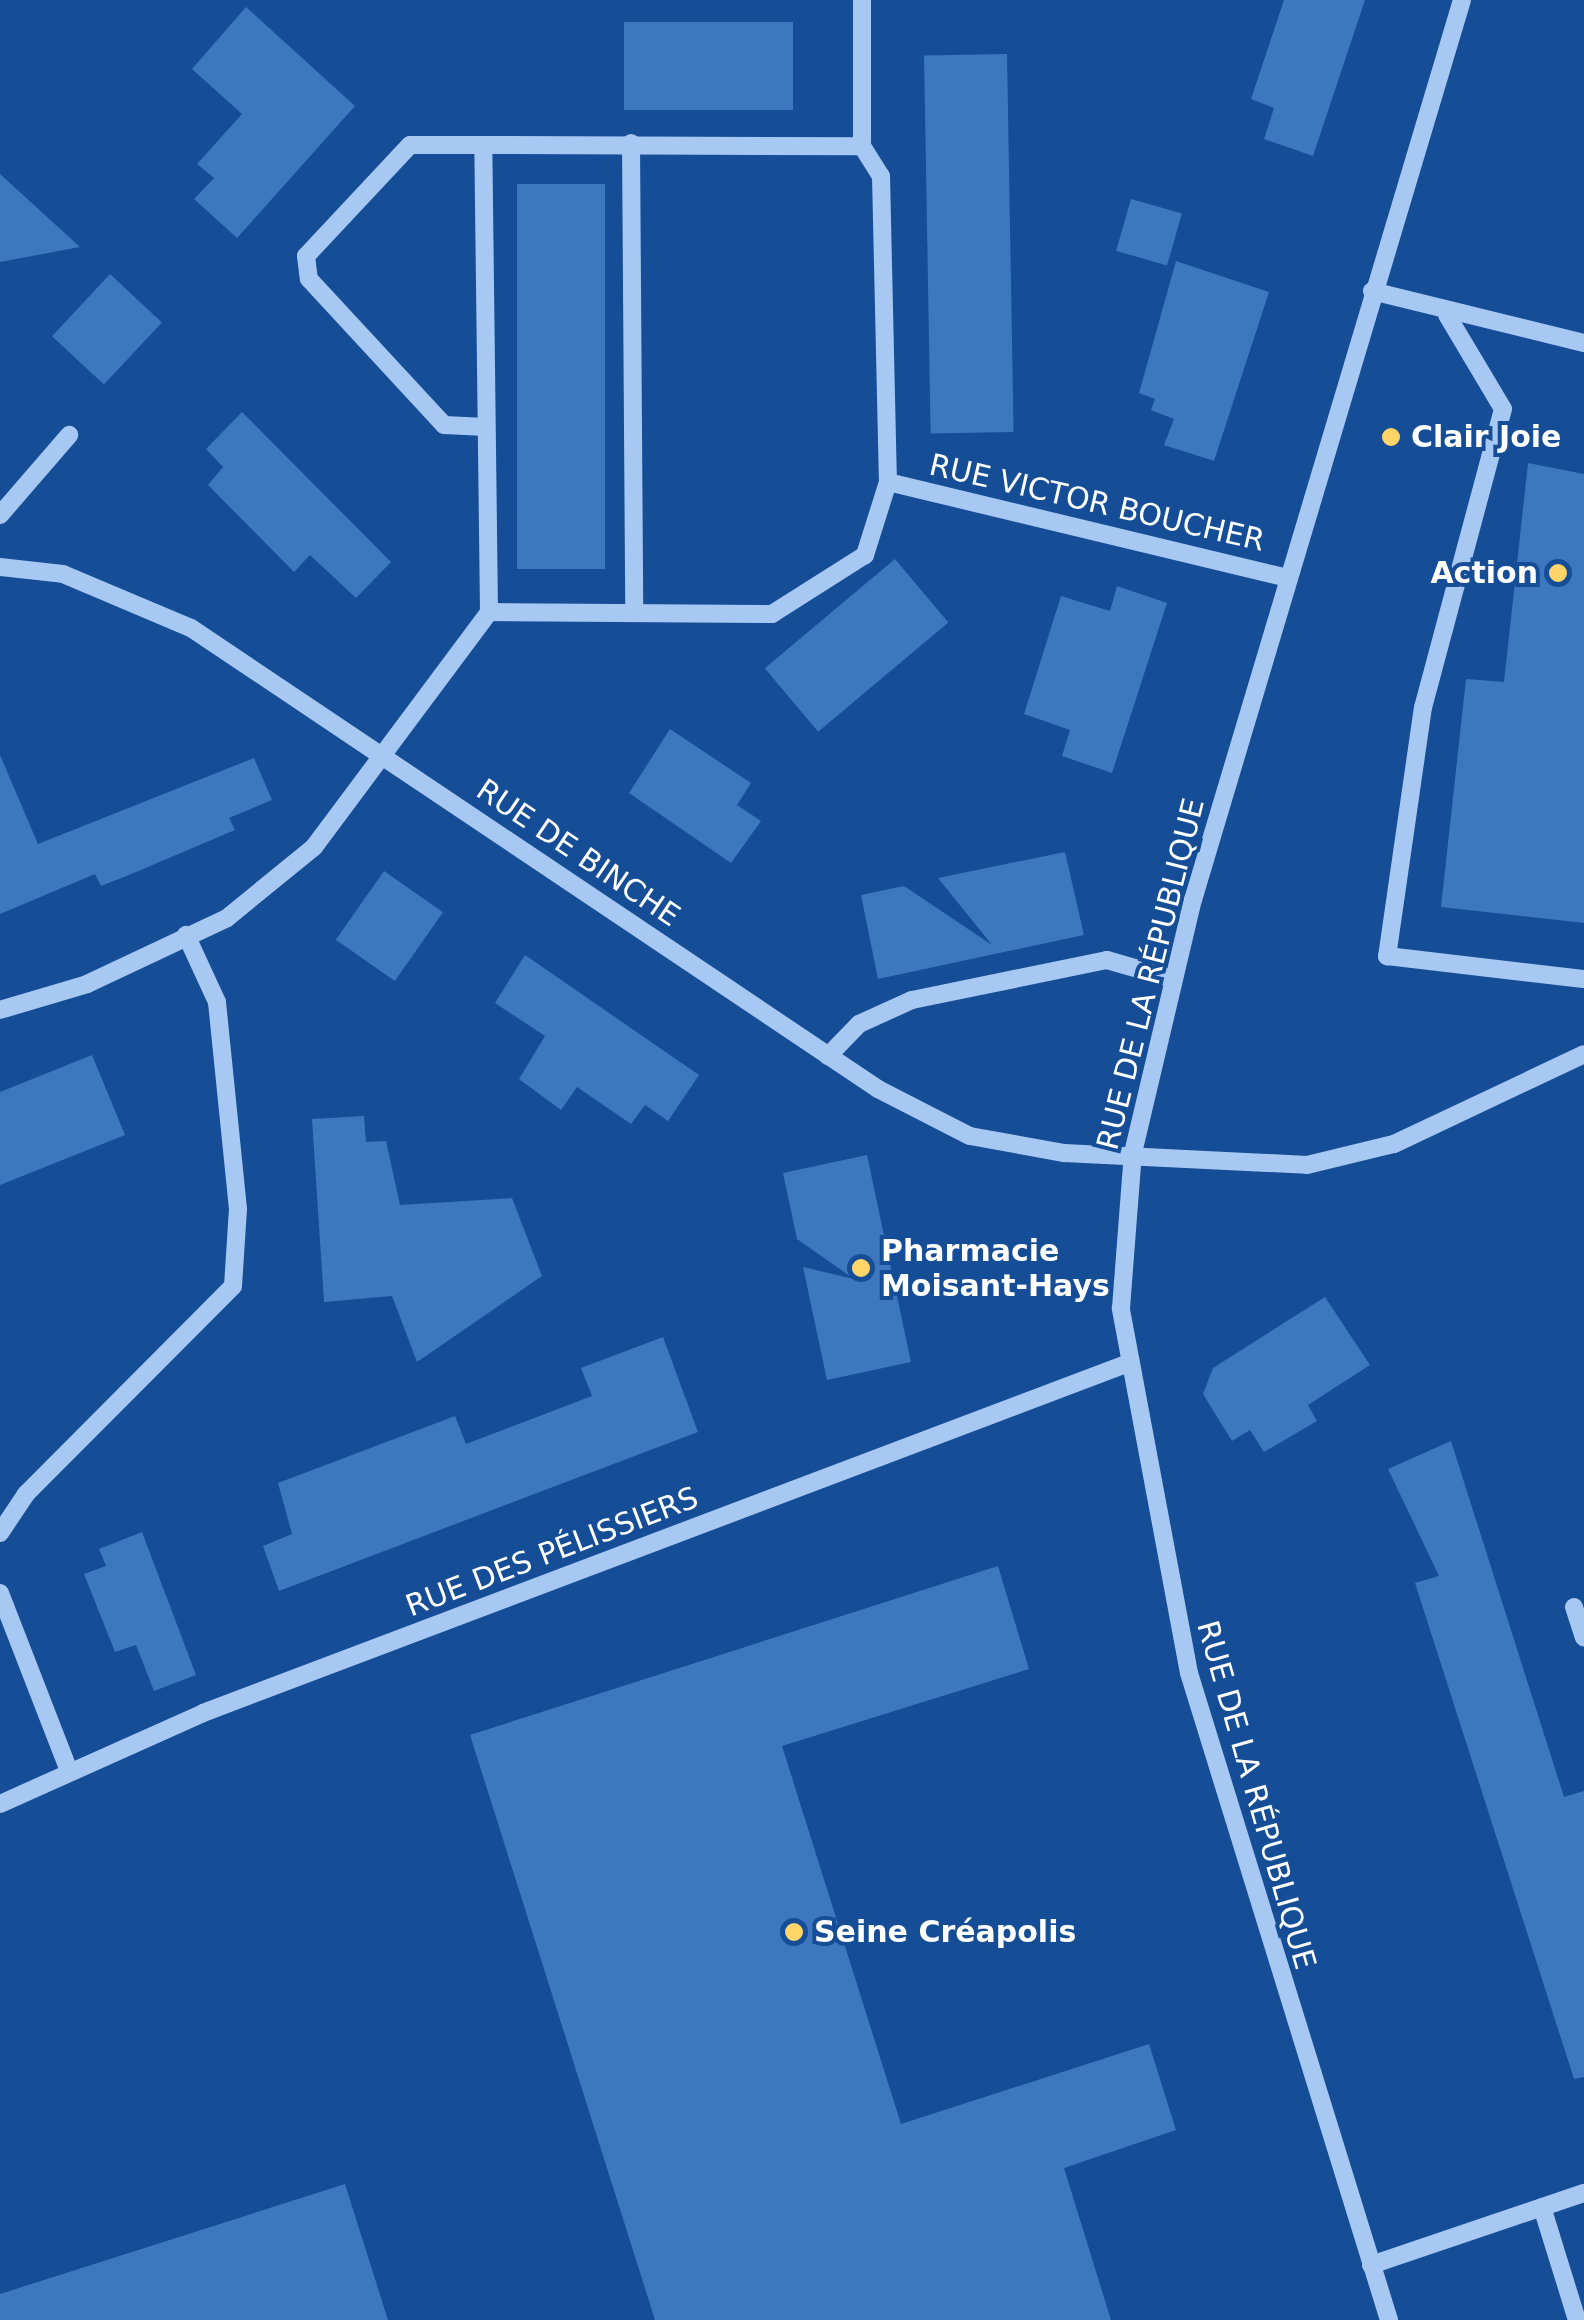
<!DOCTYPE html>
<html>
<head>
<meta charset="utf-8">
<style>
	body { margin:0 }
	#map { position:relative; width:1584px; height:2320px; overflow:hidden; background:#154d96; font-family:"DejaVu Sans",sans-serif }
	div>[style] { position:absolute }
	.building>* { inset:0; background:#3d77be; transform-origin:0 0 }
	.minor>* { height:18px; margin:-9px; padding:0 9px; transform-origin:9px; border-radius:9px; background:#a7c8f2 }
	.dots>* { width:28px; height:28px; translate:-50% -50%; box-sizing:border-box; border:5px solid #154d96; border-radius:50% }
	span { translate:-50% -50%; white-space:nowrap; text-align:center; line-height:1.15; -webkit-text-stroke:8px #154d96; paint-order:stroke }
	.poi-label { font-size:30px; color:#fff; font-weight:700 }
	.left { translate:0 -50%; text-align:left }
	.right { translate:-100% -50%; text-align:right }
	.street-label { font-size:30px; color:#fff }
</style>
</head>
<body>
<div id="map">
	<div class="building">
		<div style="clip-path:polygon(1284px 0,1365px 0,1313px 156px,1264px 139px,1274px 108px,1251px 99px)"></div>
		<div style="clip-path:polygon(246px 7px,355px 106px,237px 238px,194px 199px,214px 178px,197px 164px,242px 114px,192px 69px)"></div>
		<div style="left:624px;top:22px;width:169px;height:88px"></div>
		<div style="left:1007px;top:54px;width:378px;height:83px;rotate:89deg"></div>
		<div style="clip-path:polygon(0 174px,80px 247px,0 262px)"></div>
		<div style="left:517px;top:184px;width:88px;height:385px"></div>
		<div style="left:1131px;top:199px;width:53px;height:54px;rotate:16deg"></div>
		<div style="clip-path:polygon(1176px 261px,1269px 292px,1214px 461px,1164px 445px,1174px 419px,1151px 410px,1155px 399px,1139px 393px)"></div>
		<div style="left:110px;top:274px;width:71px;height:85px;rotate:43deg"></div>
		<div style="clip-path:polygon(242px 412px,391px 562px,356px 598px,310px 555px,294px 572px,208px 485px,223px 467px,206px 449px)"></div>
		<div style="clip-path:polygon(1528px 463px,1584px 474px,1584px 923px,1441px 907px,1466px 679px,1504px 682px)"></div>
		<div style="left:895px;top:559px;width:83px;height:170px;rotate:50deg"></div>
		<div style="clip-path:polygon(1117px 586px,1167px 603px,1112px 773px,1062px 756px,1070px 730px,1024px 714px,1061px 596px,1110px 611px)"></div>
		<div style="clip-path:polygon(670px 729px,751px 783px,737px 805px,761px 821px,731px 863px,629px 793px)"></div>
		<div style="clip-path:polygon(0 755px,38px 844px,254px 758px,272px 800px,229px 818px,235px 830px,129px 875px,101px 886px,95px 874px,0 914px)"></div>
		<div style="clip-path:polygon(1065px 852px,1084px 935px,878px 979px,861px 895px,904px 886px,992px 945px,938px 878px)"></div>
		<div style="left:384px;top:871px;width:72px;height:84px;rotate:35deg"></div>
		<div style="clip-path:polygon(525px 955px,699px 1075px,668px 1121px,645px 1105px,631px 1124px,577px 1087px,561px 1110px,519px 1079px,545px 1036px,495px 1003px)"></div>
		<div style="clip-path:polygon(92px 1055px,125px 1135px,0 1185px,0 1092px)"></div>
		<div style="clip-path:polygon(364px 1116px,366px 1142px,386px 1141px,400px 1205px,512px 1198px,542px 1276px,417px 1362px,392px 1296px,324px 1302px,312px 1119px)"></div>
		<div style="clip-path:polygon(867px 1155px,911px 1362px,827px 1380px,803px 1267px,854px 1279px,797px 1239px,783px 1173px)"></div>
		<div style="clip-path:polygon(1325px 1297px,1370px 1365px,1308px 1405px,1317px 1421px,1264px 1452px,1250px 1430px,1232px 1441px,1203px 1394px,1213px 1368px)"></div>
		<div style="clip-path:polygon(663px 1337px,698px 1432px,279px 1591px,263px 1546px,292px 1534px,278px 1483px,455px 1416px,466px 1444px,592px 1396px,581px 1368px)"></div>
		<div style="clip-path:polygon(1451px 1441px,1564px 1797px,1584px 1791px,1584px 2077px,1574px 2079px,1415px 1583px,1439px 1576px,1388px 1469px)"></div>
		<div style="clip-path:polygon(142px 1532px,196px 1675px,154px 1691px,136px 1645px,115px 1652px,84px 1574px,106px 1566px,99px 1549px)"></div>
		<div style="clip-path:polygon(998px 1566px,1029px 1669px,782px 1746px,901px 2124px,1149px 2044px,1176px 2130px,1064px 2168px,1111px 2320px,655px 2320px,470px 1735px)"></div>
		<div style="clip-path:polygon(345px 2184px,388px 2320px,0 2320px,0 2294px)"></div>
	</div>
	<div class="minor">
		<div style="left:862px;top:0;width:146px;rotate:90deg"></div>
		<div style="left:631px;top:143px;width:470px;rotate:89.6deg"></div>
		<div style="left:483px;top:145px;width:73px;rotate:180deg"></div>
		<div style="left:410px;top:145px;width:152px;rotate:133.1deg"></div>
		<div style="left:306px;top:256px;width:23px;rotate:83deg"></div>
		<div style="left:309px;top:279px;width:199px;rotate:47.2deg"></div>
		<div style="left:444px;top:425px;width:42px;rotate:2.7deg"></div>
		<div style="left:1372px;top:291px;width:218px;rotate:13.8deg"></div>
		<div style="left:1447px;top:315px;width:109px;rotate:59.2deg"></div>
		<div style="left:1503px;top:409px;width:309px;rotate:105deg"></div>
		<div style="left:1423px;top:707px;width:252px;rotate:98.2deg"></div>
		<div style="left:1387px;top:956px;width:198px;rotate:6.7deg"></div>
		<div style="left:888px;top:482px;width:407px;rotate:13.5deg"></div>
		<div style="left:0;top:515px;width:106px;rotate:-49.2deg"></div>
		<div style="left:0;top:567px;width:63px;rotate:6.3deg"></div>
		<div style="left:63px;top:574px;width:139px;rotate:22.9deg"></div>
		<div style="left:191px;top:628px;width:827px;rotate:33.86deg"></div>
		<div style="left:878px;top:1089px;width:103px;rotate:27.1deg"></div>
		<div style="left:970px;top:1136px;width:96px;rotate:10.3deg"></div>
		<div style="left:1064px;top:1153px;width:243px;rotate:2.8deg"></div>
		<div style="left:1307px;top:1165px;width:89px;rotate:-13.6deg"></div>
		<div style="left:1394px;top:1144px;width:210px;rotate:-25.3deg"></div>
		<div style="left:0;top:1010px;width:91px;rotate:-16.6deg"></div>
		<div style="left:87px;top:984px;width:155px;rotate:-25.2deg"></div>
		<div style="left:227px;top:918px;width:112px;rotate:-39.2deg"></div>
		<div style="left:314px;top:847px;width:293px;rotate:-53.3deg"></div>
		<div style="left:489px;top:612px;width:467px;rotate:-90.7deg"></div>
		<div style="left:483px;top:145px;width:379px;rotate:0.2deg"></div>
		<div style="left:862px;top:146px;width:36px;rotate:58deg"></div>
		<div style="left:881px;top:176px;width:306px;rotate:88.7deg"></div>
		<div style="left:888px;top:482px;width:77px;rotate:107.5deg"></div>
		<div style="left:865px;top:555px;width:110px;rotate:147.6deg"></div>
		<div style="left:772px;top:614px;width:283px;rotate:-179.6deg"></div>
		<div style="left:828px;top:1056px;width:45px;rotate:-45.9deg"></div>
		<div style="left:859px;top:1024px;width:58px;rotate:-24.4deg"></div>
		<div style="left:912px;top:1000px;width:199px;rotate:-11.6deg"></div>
		<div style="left:1107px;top:960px;width:69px;rotate:16.1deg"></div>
		<div style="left:0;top:1533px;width:47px;rotate:-56.3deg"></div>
		<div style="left:26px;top:1494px;width:293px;rotate:-45.1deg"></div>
		<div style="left:233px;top:1286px;width:77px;rotate:-86.3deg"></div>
		<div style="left:238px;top:1209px;width:208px;rotate:-95.8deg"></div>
		<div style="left:217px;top:1002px;width:74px;rotate:-114.8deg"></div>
		<div style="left:0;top:1593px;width:188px;rotate:68.8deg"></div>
		<div style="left:1574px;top:1607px;width:32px;rotate:72deg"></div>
		<div style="left:0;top:1804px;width:222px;rotate:-24.1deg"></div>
		<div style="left:203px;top:1713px;width:990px;rotate:-20.71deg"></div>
		<div style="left:1542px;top:2207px;width:118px;rotate:72.8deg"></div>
		<div style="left:1371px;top:2265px;width:225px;rotate:-18.7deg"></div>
		<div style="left:1389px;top:2320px;width:677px;rotate:-107.18deg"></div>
		<div style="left:1189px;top:1673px;width:371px;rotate:-100.6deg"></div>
		<div style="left:1121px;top:1308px;width:155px;rotate:-85.6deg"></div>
		<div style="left:1133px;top:1153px;width:260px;rotate:-76.7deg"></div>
		<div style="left:1193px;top:900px;width:939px;rotate:-73.36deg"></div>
	</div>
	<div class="dots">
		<div style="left:1391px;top:437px;background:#ffd468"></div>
		<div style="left:1558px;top:573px;background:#ffd468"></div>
		<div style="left:861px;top:1268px;background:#ffd468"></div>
		<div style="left:794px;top:1932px;background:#ffd468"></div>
	</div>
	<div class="poi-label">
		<span class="left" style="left:1411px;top:437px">Clair Joie</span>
		<span class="right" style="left:1538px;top:573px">Action</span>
		<span class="left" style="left:881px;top:1268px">Pharmacie<br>Moisant-Hays</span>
		<span class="left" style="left:814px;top:1932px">Seine Créapolis</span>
	</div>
	<div class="street-label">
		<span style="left:1097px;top:503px;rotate:13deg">RUE VICTOR BOUCHER</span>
		<span style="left:578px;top:853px;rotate:34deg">RUE DE BINCHE</span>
		<span style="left:1151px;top:974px;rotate:-76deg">RUE DE LA RÉPUBLIQUE</span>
		<span style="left:552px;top:1552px;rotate:-21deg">RUE DES PÉLISSIERS</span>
		<span style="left:1256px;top:1795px;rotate:74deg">RUE DE LA RÉPUBLIQUE</span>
	</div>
</div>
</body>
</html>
